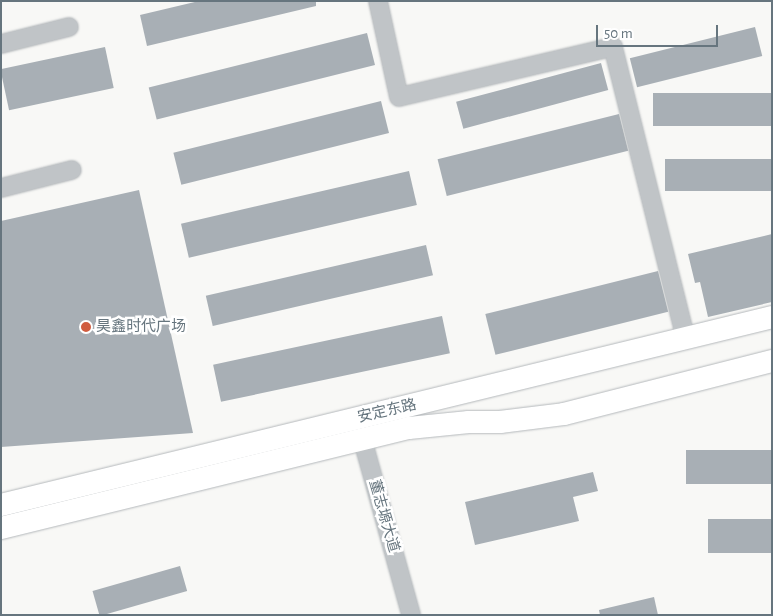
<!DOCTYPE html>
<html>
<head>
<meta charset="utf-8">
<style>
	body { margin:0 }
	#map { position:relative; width:773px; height:616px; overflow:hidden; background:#f8f8f6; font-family:"Alegreya Sans","Noto Sans SC",sans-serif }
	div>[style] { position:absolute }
	.building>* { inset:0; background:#a8afb5; transform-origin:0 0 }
	.roads { filter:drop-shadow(0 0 1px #b4b8bb) drop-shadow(0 0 1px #b4b8bb) }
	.minor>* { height:18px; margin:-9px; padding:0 9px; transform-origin:9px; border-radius:9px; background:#c0c4c7 }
	.major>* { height:22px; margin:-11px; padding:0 11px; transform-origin:11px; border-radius:11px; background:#fff }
	.dots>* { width:14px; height:14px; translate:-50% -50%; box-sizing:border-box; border:2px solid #fff; border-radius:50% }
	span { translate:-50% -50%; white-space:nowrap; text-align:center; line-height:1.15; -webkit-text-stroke:5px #fff; paint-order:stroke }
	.poi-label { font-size:15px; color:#66757e }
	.left { translate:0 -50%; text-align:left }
	.street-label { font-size:15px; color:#66757e }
	.frame { position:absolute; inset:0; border:2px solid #66757e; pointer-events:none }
	.scale { position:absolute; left:596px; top:25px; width:122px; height:22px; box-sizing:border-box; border:2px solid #66757e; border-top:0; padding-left:6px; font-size:15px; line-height:18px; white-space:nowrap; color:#66757e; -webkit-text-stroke:4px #fff; paint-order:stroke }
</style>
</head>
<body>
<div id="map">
	<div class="building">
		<div style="clip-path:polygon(199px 1px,316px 1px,316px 6px,147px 46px,140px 15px)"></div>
		<div style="left:755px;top:27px;width:30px;height:129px;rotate:76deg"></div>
		<div style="left:367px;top:33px;width:33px;height:225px;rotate:76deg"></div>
		<div style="left:105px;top:47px;width:42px;height:107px;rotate:78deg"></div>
		<div style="left:601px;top:63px;width:28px;height:150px;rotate:75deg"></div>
		<div style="left:772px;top:93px;width:33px;height:119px;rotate:90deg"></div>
		<div style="left:381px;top:101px;width:33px;height:214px;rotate:76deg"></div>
		<div style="left:619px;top:114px;width:38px;height:187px;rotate:76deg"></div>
		<div style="left:772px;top:159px;width:32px;height:107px;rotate:90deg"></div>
		<div style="left:409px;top:171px;width:35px;height:234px;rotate:77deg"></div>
		<div style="clip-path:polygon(139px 190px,193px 433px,1px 447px,1px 221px)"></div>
		<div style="clip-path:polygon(772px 234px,772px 302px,708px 317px,700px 282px,695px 283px,688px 254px)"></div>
		<div style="left:426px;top:245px;width:31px;height:226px;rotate:77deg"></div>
		<div style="left:658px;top:271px;width:42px;height:178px;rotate:76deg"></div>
		<div style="left:442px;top:316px;width:38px;height:234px;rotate:78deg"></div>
		<div style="left:772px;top:450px;width:34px;height:86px;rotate:90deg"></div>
		<div style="clip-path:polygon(593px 472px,598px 491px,573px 497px,579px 521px,475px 545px,465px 502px)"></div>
		<div style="left:772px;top:519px;width:34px;height:64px;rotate:90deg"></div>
		<div style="left:180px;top:566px;width:26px;height:91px;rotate:74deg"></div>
		<div style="clip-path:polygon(654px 597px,658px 615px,600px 615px,599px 610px)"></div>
	</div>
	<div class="roads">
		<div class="minor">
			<div style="left:378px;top:1px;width:98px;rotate:77.7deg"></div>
			<div style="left:399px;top:97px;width:220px;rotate:-13.2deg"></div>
			<div style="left:613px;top:47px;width:301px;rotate:76deg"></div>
			<div style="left:1px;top:44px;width:70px;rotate:-14deg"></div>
			<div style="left:1px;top:188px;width:73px;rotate:-14.2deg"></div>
			<div style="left:359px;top:427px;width:195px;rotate:74.5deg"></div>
		</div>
		<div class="major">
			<div style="left:1px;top:505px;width:794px;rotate:-13.7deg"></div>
			<div style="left:1px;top:528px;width:420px;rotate:-13.8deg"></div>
			<div style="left:409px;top:428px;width:60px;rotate:-5.7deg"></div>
			<div style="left:469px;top:422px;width:31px"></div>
			<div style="left:500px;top:422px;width:64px;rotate:-7.1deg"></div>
			<div style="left:564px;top:414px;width:215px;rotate:-14.3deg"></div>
		</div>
	</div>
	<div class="dots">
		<div style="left:86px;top:327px;background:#d05c3f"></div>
	</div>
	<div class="poi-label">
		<span class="left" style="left:96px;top:327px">昊鑫时代广场</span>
	</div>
	<div class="street-label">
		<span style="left:387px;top:411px;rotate:-13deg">安定东路</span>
		<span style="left:384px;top:516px;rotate:74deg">董志塬大道</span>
	</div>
	<div class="frame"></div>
	<div class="scale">50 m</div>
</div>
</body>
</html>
